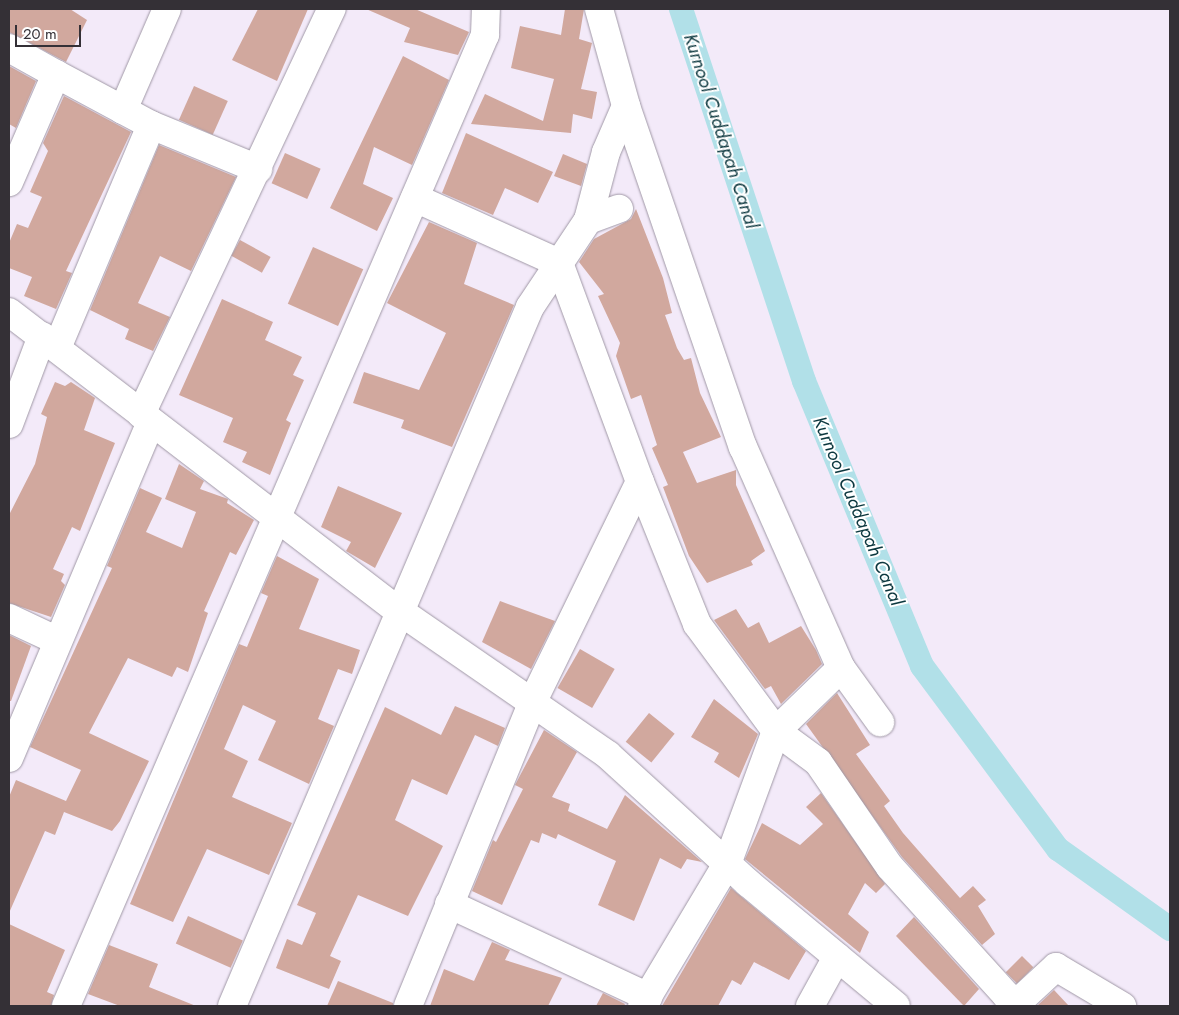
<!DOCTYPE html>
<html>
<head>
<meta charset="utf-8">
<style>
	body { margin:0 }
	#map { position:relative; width:1179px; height:1015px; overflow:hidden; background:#f3eaf9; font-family:Jost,sans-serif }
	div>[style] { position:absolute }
	.canal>* { height:24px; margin:-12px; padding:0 12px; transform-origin:12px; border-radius:12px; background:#b1e0e8 }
	.building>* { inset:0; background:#d1a89e; transform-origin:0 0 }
	.roads { filter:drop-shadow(0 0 1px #a098a6) drop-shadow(0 0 1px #a098a6) }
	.minor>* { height:28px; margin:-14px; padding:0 14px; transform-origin:14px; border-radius:14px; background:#fff }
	span { translate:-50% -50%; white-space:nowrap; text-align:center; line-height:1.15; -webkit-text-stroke:4px #fff; paint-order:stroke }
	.water-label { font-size:19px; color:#0c383f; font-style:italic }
	.frame { position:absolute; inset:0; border:10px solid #343036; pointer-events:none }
	.scale { position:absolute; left:15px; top:25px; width:66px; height:22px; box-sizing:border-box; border:2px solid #343036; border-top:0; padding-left:6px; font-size:15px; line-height:18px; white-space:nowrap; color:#343036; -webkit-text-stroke:4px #fff; paint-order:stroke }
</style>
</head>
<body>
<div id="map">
	<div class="canal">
		<div style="left:681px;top:9px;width:392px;rotate:71.7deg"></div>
		<div style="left:804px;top:381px;width:308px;rotate:67.5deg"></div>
		<div style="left:922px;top:666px;width:228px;rotate:53.4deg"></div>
		<div style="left:1058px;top:849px;width:138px;rotate:35.5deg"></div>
	</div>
	<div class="building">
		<div style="clip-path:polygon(9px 9px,70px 9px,87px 20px,66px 62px,9px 32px)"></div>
		<div style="clip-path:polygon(258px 9px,308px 9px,277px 81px,232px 60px)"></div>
		<div style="clip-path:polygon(366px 9px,415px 9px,469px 32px,458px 55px,404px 42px,410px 28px)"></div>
		<div style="clip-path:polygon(565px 9px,584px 9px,579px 39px,592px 43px,581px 89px,597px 92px,592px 119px,573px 114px,571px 133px,471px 124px,485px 94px,543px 121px,554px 79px,511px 68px,520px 26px,561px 35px)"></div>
		<div style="clip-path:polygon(403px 56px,449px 80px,412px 165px,374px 147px,363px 184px,393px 198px,377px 231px,330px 208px)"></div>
		<div style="clip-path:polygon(9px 66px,36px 81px,16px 128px,9px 124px)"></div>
		<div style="left:194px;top:86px;width:37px;height:37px;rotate:24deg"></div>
		<div style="clip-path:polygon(64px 96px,131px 132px,66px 271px,72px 273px,56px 309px,24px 296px,32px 277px,9px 268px,9px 243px,17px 224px,28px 228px,42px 197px,30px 192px,48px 151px,43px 143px)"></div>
		<div style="clip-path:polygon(466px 133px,553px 172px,538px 203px,505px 188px,493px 215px,442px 193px)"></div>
		<div style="clip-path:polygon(159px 145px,236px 177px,191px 271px,160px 256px,138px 303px,170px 317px,153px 351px,125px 339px,129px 329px,90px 310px)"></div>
		<div style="left:285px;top:153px;width:39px;height:33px;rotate:24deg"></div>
		<div style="clip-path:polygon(563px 154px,587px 164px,581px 186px,554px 176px)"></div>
		<div style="clip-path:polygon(636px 209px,663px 278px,672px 313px,665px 315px,677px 348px,684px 360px,691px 358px,700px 393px,721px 437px,683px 452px,697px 483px,736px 470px,736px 485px,765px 551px,751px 561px,753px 565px,707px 583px,689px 556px,663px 487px,668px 485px,652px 448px,657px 445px,641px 395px,631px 399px,616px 356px,620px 343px,598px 296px,604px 294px,579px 262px,594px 239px,631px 219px)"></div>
		<div style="clip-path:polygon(429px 222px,477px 243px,464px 284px,514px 305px,452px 447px,401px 428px,404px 420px,353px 403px,364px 372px,419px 390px,446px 333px,387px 303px)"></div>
		<div style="left:240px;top:240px;width:35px;height:18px;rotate:29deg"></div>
		<div style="left:313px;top:247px;width:55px;height:62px;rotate:24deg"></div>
		<div style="clip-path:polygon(222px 299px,273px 322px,265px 340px,302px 357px,293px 375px,304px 380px,286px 420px,291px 423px,270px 475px,242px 462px,247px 452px,223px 442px,233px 418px,179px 395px)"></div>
		<div style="clip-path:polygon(55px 382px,65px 386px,71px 382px,95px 398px,84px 430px,115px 443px,80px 531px,72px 527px,53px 569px,64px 574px,61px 581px,65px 585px,51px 617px,9px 603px,9px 515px,35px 464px,47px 417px,41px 414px)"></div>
		<div style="clip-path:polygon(179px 464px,204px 481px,200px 489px,228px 499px,227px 503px,254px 520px,236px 555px,230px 552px,204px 611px,208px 613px,188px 672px,177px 667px,172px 677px,128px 658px,89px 733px,149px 761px,120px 821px,112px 831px,64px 812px,55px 835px,45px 831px,9px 913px,9px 797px,16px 780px,66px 801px,81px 770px,30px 747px,112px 568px,107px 566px,140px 488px,162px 498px,146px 532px,182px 548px,196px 512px,165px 499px)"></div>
		<div style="clip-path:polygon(338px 486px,402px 513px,375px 568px,346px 551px,351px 542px,321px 527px)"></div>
		<div style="clip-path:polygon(277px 556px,319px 579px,299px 629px,360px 650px,352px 674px,338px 669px,318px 719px,334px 726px,309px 784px,258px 760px,276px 721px,243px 705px,224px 749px,248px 761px,232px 797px,292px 823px,269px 875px,207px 849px,173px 922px,130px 904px,239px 644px,247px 647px,268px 596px,261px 593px)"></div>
		<div style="clip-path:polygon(500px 601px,555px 621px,531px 669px,482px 642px)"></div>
		<div style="clip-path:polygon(736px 609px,748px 628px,759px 622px,769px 643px,801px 626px,816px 650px,822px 664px,781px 704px,771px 686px,765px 689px,714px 620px)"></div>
		<div style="clip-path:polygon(9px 635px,31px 646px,11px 701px,9px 701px)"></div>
		<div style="left:580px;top:649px;width:40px;height:45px;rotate:30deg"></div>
		<div style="clip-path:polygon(837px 693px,870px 745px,856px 754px,890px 801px,884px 806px,903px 833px,960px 898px,973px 886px,986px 900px,978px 906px,995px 934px,982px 945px,902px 857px,806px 724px)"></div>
		<div style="clip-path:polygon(714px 699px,758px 734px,739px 778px,714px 762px,719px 753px,691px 737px)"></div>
		<div style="clip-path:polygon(455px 706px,505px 728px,498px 746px,475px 735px,447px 795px,412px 779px,395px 820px,443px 846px,408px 916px,358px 895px,330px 956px,341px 961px,329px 989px,276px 968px,287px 939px,302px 945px,316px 913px,297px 905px,385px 707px,441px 735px)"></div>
		<div style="left:649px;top:713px;width:33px;height:37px;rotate:39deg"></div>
		<div style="clip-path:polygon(544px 730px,577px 752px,552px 797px,570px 804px,568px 811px,607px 829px,625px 795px,702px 862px,687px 859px,681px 869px,660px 858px,634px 921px,598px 905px,616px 861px,558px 834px,556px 839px,542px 833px,539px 843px,531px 840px,502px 905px,472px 891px,493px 840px,496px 842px,523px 789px,515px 785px)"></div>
		<div style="clip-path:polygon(821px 793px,885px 884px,876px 893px,865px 883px,848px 914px,869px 932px,860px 953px,745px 859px,762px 823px,800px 845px,823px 824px,806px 807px)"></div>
		<div style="clip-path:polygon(731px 888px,806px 951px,789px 980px,754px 962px,741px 985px,732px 980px,718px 1006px,662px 1006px)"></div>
		<div style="left:188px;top:916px;width:60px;height:30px;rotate:24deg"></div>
		<div style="clip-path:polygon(914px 917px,979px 989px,964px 1006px,896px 936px)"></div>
		<div style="clip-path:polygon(9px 924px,65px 950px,47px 992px,54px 995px,51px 1006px,9px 1006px)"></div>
		<div style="clip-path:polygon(492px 942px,510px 950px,505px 960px,562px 978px,548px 1006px,430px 1006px,444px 969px,474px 981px)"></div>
		<div style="clip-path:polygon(109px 945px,158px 964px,149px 987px,196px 1006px,120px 1006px,88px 994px)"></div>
		<div style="left:1022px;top:956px;width:16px;height:23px;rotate:45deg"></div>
		<div style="clip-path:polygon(338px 981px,393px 1003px,393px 1006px,327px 1006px)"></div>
		<div style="clip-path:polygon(1054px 990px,1069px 1006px,1037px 1006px)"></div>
		<div style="clip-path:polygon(603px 993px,625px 1004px,624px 1006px,596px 1006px)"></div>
	</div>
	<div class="roads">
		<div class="minor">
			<div style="left:599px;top:9px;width:101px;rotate:74.4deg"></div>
			<div style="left:626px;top:106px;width:361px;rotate:71.1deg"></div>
			<div style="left:743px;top:447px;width:242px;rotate:66.1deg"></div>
			<div style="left:841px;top:668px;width:67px;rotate:54.2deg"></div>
			<div style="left:9px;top:48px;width:54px;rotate:29deg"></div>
			<div style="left:56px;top:74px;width:118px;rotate:113.5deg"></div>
			<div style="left:56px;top:74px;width:76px;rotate:28.2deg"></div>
			<div style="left:151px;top:125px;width:116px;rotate:22.4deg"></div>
			<div style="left:588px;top:220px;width:70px;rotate:-75.2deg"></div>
			<div style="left:606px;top:152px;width:50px;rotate:-66.5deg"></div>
			<div style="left:9px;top:312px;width:490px;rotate:37.5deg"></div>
			<div style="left:398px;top:610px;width:255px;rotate:34.6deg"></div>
			<div style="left:608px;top:755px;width:190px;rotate:42.4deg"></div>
			<div style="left:748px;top:883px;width:192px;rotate:39.7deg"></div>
			<div style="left:57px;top:348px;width:242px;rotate:-67.1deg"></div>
			<div style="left:151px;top:125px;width:32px;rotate:-152deg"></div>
			<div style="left:123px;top:110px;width:110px;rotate:-66.5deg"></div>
			<div style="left:141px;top:414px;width:448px;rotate:-64.8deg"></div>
			<div style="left:9px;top:424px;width:94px;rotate:-69.4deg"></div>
			<div style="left:640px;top:482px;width:153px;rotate:68.1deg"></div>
			<div style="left:697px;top:624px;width:133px;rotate:53.6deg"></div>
			<div style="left:776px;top:731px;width:142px;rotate:110.2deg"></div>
			<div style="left:727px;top:864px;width:165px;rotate:120.9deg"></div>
			<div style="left:9px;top:618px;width:54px;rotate:25.1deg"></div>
			<div style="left:841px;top:668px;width:91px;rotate:135.9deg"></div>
			<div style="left:776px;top:731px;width:52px;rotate:36.4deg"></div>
			<div style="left:818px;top:762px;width:127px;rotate:55.6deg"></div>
			<div style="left:890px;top:867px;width:173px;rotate:47.8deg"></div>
			<div style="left:1006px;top:995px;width:14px;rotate:36deg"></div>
			<div style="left:1017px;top:1003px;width:53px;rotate:-42.7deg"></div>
			<div style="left:1056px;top:967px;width:77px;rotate:30.6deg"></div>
			<div style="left:9px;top:758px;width:365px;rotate:-67.1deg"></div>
			<div style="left:449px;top:904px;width:220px;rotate:25deg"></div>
			<div style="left:66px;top:1006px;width:1058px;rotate:-66.66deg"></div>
			<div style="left:485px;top:35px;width:26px;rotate:-88deg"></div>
			<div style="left:232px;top:1006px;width:760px;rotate:-66.91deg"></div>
			<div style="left:530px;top:307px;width:105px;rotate:-56.3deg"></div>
			<div style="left:588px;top:220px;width:33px;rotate:-20deg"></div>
			<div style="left:408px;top:1006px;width:327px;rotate:-67.7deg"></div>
			<div style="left:532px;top:703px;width:246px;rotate:-64deg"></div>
			<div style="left:640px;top:482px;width:233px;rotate:-110.3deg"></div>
			<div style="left:559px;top:263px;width:158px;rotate:-155.7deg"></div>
			<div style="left:810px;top:1006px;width:56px;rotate:-61.1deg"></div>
		</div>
	</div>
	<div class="water-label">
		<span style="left:721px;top:131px;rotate:72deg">Kurnool Cuddapah Canal</span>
		<span style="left:858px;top:511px;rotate:67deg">Kurnool Cuddapah Canal</span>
	</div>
	<div class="frame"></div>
	<div class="scale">20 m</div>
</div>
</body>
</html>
